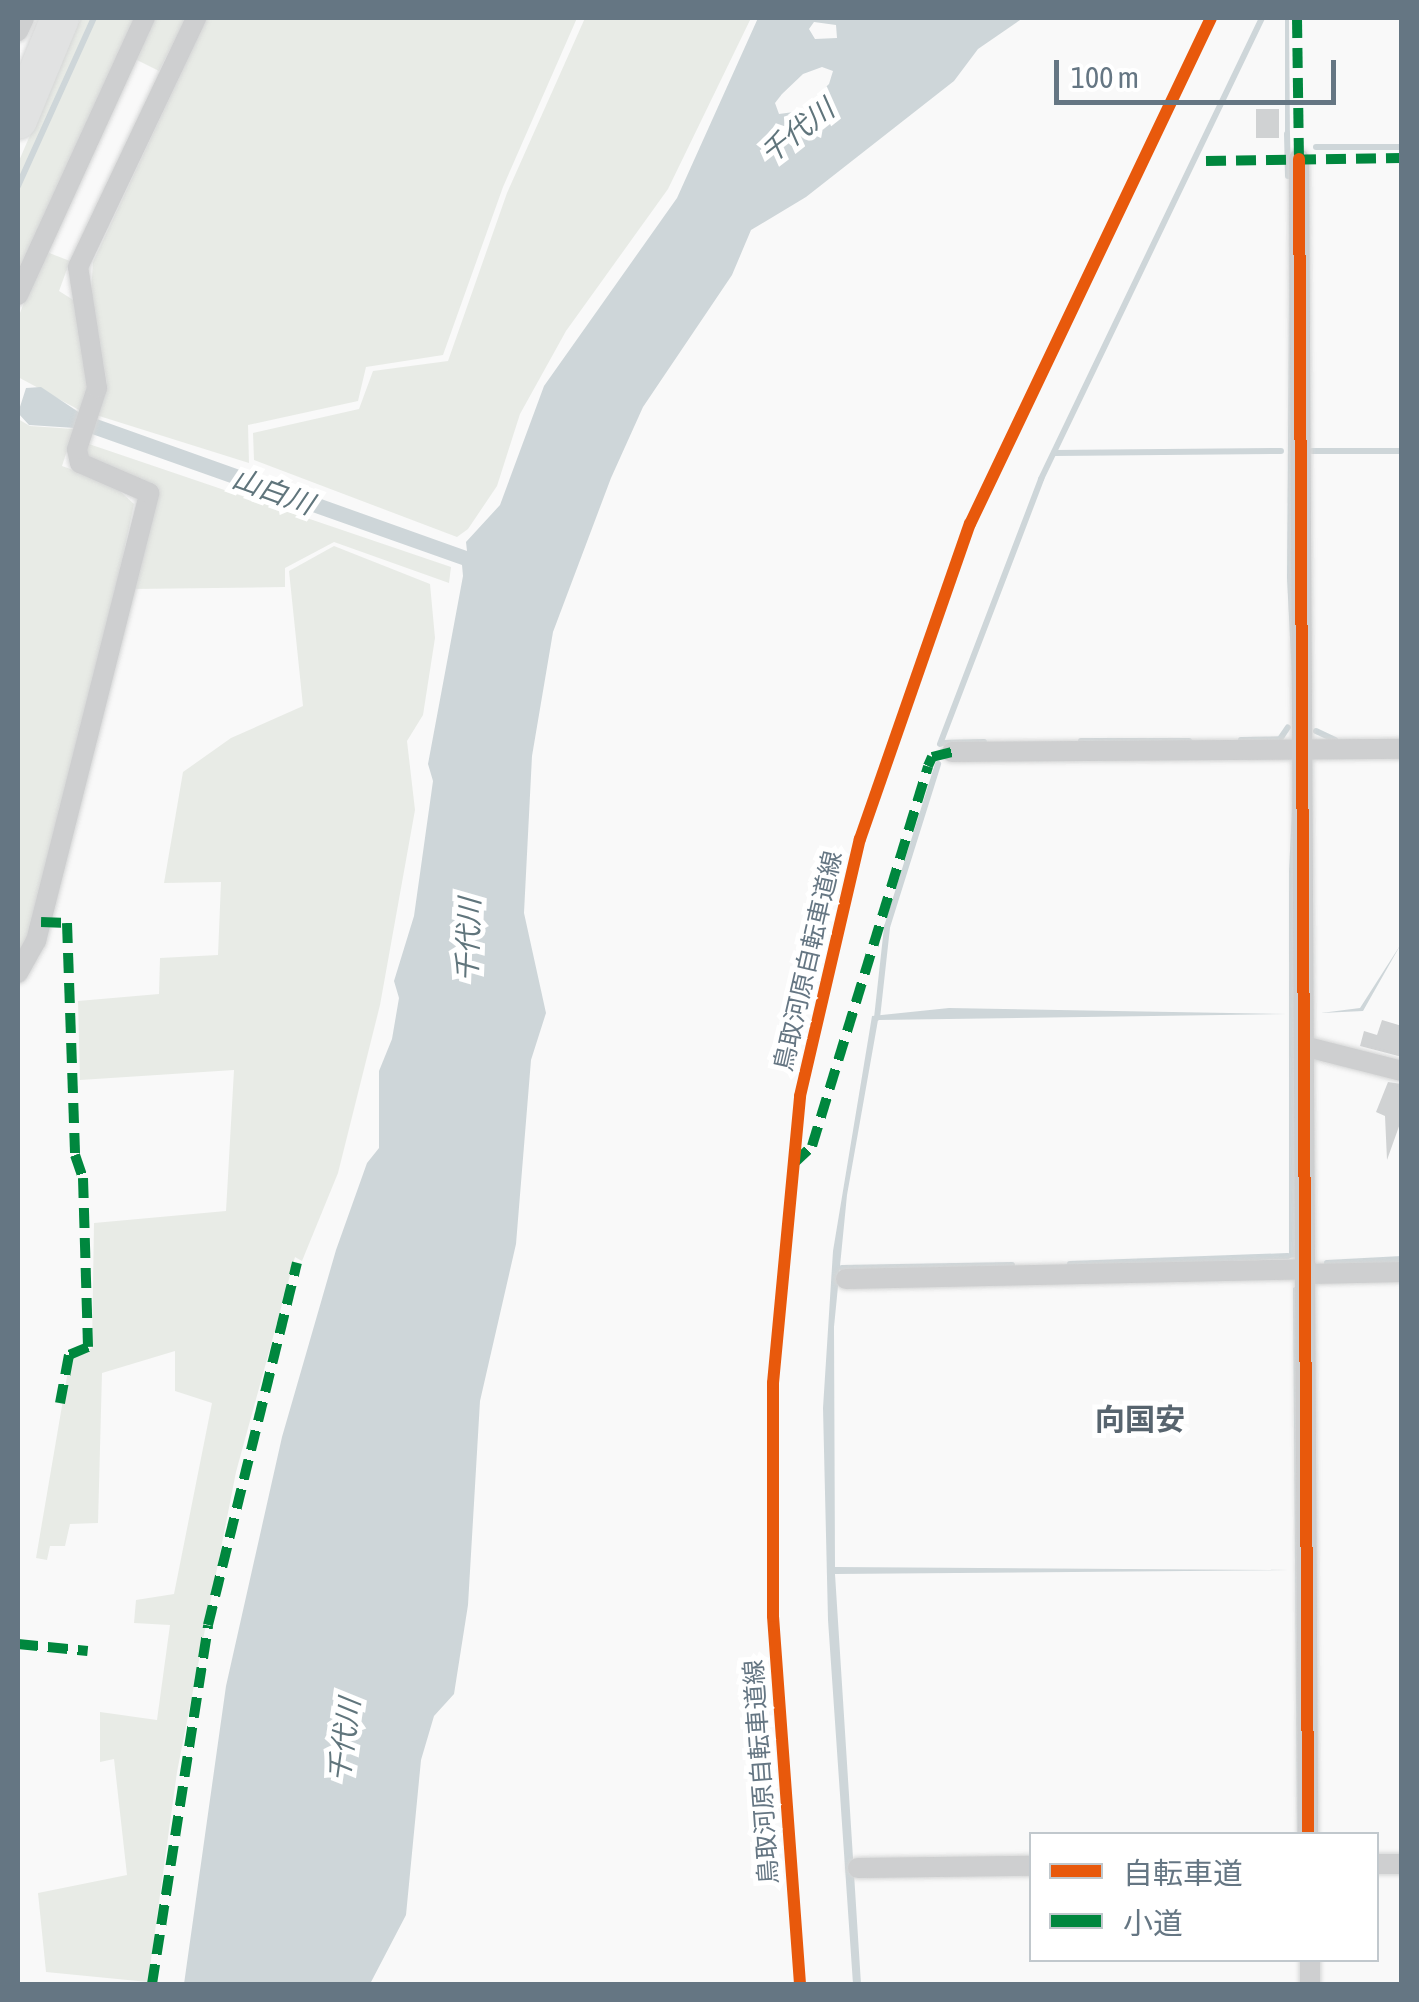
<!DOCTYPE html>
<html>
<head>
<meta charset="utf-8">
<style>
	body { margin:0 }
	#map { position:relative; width:1419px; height:2002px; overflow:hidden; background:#f9f9f9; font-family:"Asap Condensed","Noto Sans JP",sans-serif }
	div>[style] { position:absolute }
	.green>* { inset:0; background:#e8ebe6 }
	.water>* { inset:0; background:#ced6d9 }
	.stream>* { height:6px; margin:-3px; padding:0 3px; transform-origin:3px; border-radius:3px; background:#ced6d9 }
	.building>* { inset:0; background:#d0d2d3; transform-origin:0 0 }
	.roads { filter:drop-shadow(0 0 2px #d5d6d6) drop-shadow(0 0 2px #d5d6d6) }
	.street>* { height:20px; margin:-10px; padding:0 10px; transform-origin:10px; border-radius:10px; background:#cecfd0 }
	.highway>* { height:38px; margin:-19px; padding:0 19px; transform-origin:19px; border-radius:19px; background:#e1e2e2 }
	.quiet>* { height:10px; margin-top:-5px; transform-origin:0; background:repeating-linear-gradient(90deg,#00873e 0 20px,transparent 0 30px) }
	.cycleway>* { height:12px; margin:-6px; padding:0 6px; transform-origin:6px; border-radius:6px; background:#e8590c }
	span { translate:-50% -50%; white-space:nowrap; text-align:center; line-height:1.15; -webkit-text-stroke:10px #fff; paint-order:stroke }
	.street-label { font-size:25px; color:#657683 }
	.water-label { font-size:28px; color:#60757c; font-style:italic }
	.quarter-label { font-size:30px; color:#57646e; font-weight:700 }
	.frame { position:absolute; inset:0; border:20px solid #657683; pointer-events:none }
	.legend { position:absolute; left:1029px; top:1832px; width:350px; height:130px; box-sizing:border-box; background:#fff; border:2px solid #c1c8cd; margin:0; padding:12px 18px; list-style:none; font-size:30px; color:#657683 }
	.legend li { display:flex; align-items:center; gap:20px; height:50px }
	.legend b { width:50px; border:2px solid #c1c8cd }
	.scale { position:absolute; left:1054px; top:60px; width:282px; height:45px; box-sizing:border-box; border:5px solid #657683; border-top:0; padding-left:12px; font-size:30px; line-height:35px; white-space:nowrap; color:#657683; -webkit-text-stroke:8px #fff; paint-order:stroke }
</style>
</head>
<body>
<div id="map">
	<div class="green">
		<div style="clip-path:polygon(81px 18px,136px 18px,18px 274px,18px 163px)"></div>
		<div style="clip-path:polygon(154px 18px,186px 18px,159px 71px,133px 58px)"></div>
		<div style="clip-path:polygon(207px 18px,577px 18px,503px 187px,443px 355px,366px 367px,358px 401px,248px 425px,249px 463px,96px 415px,107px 383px,91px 294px,93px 262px)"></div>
		<div style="clip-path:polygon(585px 18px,751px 18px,668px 189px,566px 331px,520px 414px,497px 486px,468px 529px,457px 537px,254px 460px,253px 433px,359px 409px,373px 371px,448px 361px,507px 193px)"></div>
		<div style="clip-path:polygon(44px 251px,70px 261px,59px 291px,75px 301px,90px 387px,81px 411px,18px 377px,18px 318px)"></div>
		<div style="clip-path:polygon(18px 419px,30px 426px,74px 429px,62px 466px,112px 484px,134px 504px,101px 659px,28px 942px,18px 960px)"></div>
		<div style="clip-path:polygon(86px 443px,451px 567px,449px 583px,334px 542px,285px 568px,285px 587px,133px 589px,155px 491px,87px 456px)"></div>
		<div style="clip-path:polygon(334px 546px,430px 584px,435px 638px,423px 715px,407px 741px,415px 810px,380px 1005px,338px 1173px,302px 1261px,295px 1257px,236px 1472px,177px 1772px,148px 1982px,46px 1972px,38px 1893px,127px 1875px,114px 1759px,100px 1762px,100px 1712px,157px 1720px,170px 1625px,134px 1623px,136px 1600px,174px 1594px,212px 1403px,175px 1391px,175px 1351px,102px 1373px,98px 1523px,70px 1524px,65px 1546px,50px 1546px,47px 1560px,36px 1558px,70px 1359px,92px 1348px,94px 1223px,226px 1211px,234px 1070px,80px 1080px,78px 1001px,159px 994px,160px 958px,218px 955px,221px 882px,164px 883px,183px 772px,231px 738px,303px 706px,289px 571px)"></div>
	</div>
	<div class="water">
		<div style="clip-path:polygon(evenodd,758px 18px,1023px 18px,978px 49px,954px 81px,806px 197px,751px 230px,732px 275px,643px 407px,611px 478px,553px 632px,532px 756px,524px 913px,546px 1013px,531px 1060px,516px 1244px,480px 1401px,468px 1605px,454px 1694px,434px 1716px,421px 1760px,406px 1915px,370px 1984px,184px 1984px,226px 1686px,282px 1437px,336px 1250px,367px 1163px,379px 1148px,379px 1071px,392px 1039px,399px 998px,394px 981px,414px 916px,433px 781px,428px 764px,463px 576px,462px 565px,75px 428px,29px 425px,18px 413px,26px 388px,41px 387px,80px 413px,467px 551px,466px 542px,500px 505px,544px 386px,677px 198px,758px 18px,814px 22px,836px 25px,837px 38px,815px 39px,809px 29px,814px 22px,758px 18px,822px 67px,833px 71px,829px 84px,801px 111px,779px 114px,775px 103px,782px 94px,803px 74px,822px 67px)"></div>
		<div style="clip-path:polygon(1285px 18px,1289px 18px,1290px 142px,1285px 142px)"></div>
		<div style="clip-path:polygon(1290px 172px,1295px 735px,1287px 578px)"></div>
		<div style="clip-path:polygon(1294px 767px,1297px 1257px,1289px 1258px,1289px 872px)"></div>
		<div style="clip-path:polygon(1401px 944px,1363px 1011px,1321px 1013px,1360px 1008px)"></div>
		<div style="clip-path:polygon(949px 1008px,1287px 1014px,878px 1020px,847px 1195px,834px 1327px,835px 1567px,1289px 1570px,835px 1574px,861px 1984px,853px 1984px,828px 1620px,823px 1408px,833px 1251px,872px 1016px)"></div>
		<div style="clip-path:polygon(1299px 1285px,1302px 1834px,1297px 1834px,1293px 1288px)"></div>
	</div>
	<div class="stream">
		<div style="left:1287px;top:134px;width:42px;rotate:88.6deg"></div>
		<div style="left:1316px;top:147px;width:86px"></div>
		<div style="left:18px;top:186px;width:184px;rotate:-65.7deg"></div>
		<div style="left:1312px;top:451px;width:90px"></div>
		<div style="left:1054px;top:453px;width:227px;rotate:-0.5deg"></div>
		<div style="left:1316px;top:731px;width:21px;rotate:25deg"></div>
		<div style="left:1241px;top:740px;width:39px;rotate:-1deg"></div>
		<div style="left:1280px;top:739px;width:14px;rotate:-56deg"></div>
		<div style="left:1081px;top:741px;width:108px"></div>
		<div style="left:942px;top:743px;width:42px;rotate:-1.4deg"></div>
		<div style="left:940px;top:744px;width:284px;rotate:-69.1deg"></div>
		<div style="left:1041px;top:479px;width:511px;rotate:-64.39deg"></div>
		<div style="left:877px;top:1018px;width:92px;rotate:-83.7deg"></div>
		<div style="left:887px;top:927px;width:171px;rotate:-72.6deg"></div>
		<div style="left:1327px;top:1263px;width:75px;rotate:-3.1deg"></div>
		<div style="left:1070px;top:1264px;width:218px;rotate:-2.1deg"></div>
		<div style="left:842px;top:1268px;width:170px;rotate:-1deg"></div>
		<div style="left:1402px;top:1489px;width:6px;rotate:90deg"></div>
	</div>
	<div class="building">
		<div style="left:1256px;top:109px;width:23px;height:29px"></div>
		<div style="clip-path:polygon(1382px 1020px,1402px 1026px,1402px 1057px,1360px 1046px,1364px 1031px,1377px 1035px)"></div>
		<div style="clip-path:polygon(1388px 1082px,1402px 1084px,1402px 1118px,1387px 1160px,1385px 1116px,1376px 1112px)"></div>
	</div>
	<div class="roads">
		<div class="street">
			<div style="left:18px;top:31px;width:14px;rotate:-65deg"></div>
			<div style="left:1299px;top:159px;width:1675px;rotate:89.69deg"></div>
			<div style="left:18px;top:295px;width:305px;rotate:-65.4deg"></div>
			<div style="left:952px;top:752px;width:450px;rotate:-0.4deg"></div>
			<div style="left:18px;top:973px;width:37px;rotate:-61deg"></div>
			<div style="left:36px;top:941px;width:462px;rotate:-75.8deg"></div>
			<div style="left:149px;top:493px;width:75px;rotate:-156.5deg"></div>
			<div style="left:80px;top:463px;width:14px;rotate:-102deg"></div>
			<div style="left:77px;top:449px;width:64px;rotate:-71.8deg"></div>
			<div style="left:97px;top:388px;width:122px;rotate:-98.9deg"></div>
			<div style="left:78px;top:267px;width:276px;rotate:-64.6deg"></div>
			<div style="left:1307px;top:1047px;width:98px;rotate:14.2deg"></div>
			<div style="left:1308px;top:1274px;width:94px;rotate:-1.2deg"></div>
			<div style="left:846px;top:1279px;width:462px;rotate:-1.2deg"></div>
			<div style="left:1376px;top:1864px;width:26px"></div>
			<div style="left:858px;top:1868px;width:174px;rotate:-0.7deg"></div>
			<div style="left:1310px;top:1960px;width:24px;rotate:90deg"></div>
		</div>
		<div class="highway">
			<div style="left:18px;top:120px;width:110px;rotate:-67.6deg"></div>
		</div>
	</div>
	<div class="quiet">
		<div style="left:1297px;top:18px;width:141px;rotate:89.2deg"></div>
		<div style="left:1206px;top:161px;width:196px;rotate:-0.9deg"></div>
		<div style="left:41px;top:922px;width:26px;rotate:2deg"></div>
		<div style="left:67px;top:923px;width:232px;rotate:88deg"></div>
		<div style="left:75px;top:1155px;width:24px;rotate:71deg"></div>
		<div style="left:83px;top:1178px;width:169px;rotate:88.3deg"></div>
		<div style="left:88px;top:1347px;width:21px;rotate:157deg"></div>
		<div style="left:69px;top:1355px;width:49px;rotate:100.6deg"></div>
		<div style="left:793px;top:1164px;width:26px;rotate:-43deg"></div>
		<div style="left:812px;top:1146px;width:397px;rotate:-73deg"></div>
		<div style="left:928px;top:766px;width:10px;rotate:-66deg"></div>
		<div style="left:932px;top:757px;width:21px;rotate:-14deg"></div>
		<div style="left:18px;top:1644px;width:70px;rotate:5.7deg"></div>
		<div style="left:152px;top:1984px;width:363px;rotate:-81.1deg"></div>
		<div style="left:208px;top:1625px;width:373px;rotate:-76.2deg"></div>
	</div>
	<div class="cycleway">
		<div style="left:1299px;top:159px;width:1675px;rotate:89.69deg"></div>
		<div style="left:800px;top:1984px;width:369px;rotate:-94.2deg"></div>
		<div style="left:773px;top:1616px;width:233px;rotate:-90deg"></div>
		<div style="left:773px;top:1383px;width:288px;rotate:-84.6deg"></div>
		<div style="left:800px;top:1096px;width:264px;rotate:-76.9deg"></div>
		<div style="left:860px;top:839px;width:334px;rotate:-70.8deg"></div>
		<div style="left:970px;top:524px;width:560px;rotate:-64.53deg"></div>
	</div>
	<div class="street-label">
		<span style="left:808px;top:961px;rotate:-77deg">鳥取河原自転車道線</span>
		<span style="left:761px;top:1772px;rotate:-94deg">鳥取河原自転車道線</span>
	</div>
	<div class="water-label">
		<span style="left:797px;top:131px;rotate:-38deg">千代川</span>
		<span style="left:273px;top:491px;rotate:20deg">山白川</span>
		<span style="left:468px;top:940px;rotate:-88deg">千代川</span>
		<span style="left:344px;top:1740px;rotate:-82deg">千代川</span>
	</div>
	<div class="quarter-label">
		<span style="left:1140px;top:1419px">向国安</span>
	</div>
	<div class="frame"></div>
	<ul class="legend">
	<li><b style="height:12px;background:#e8590c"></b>自転車道</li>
	<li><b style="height:12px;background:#00873e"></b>小道</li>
	</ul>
	<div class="scale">100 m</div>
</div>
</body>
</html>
